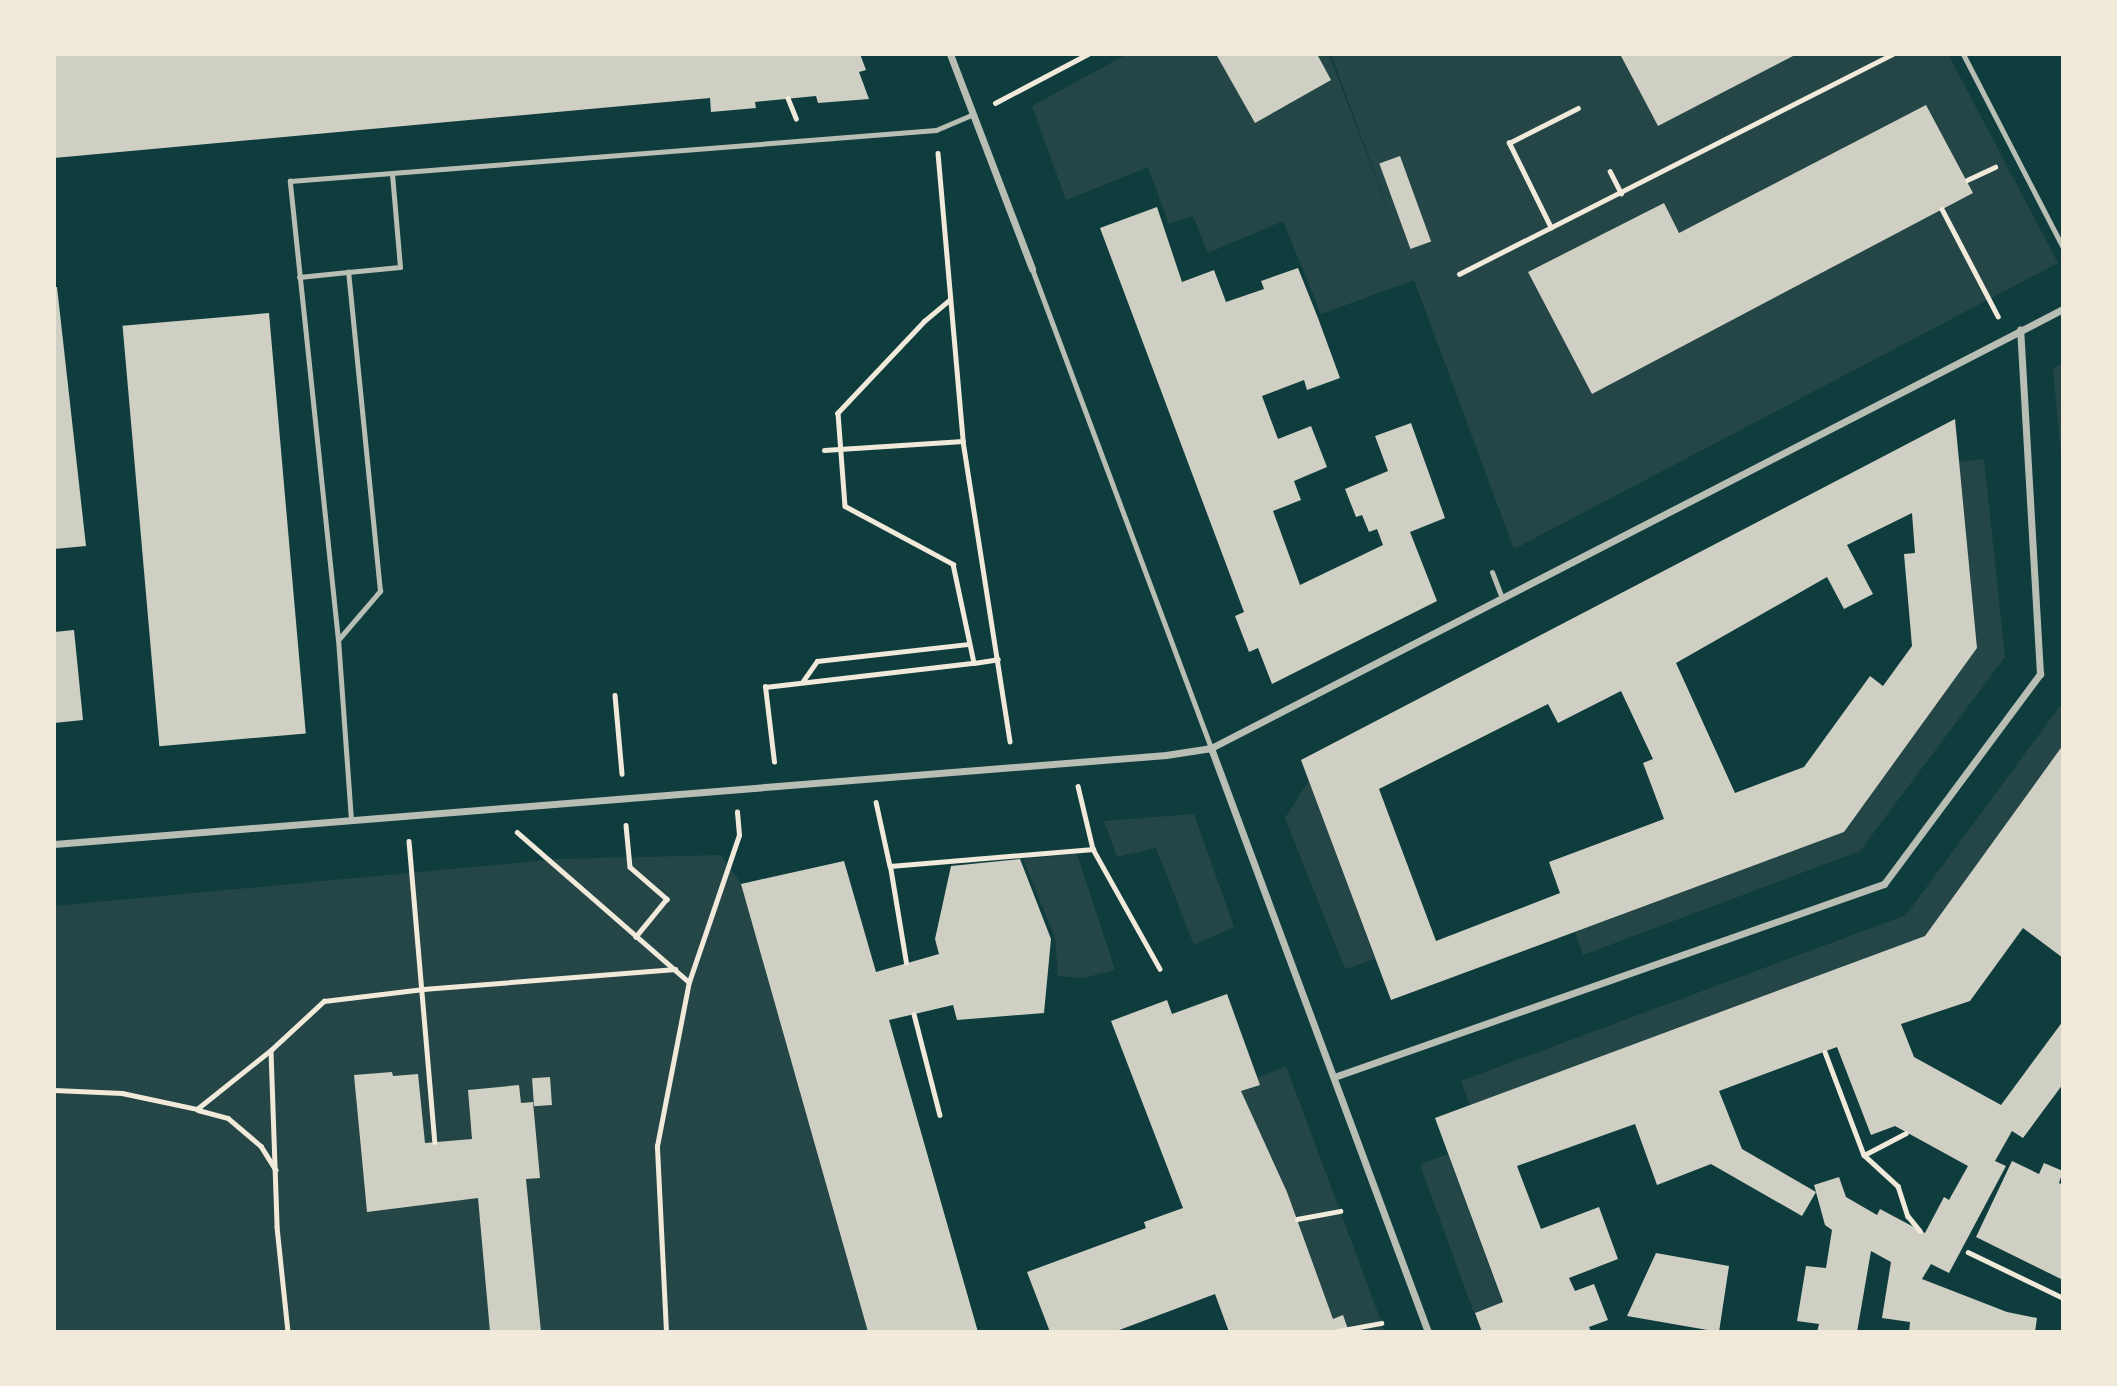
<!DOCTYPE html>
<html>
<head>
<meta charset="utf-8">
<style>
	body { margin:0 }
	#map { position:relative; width:2117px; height:1386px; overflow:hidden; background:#0f3d3e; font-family:Commissioner,sans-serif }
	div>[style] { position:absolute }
	.green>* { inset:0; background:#244646; transform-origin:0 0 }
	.building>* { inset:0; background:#cfcfc3; transform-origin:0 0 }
	.path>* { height:4.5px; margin:-2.25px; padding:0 2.25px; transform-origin:2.25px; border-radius:2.25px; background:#f1e9da }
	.service>* { height:5px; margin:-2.5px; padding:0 2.5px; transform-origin:2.5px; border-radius:2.5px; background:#b8beb3 }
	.minor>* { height:7px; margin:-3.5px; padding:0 3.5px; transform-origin:3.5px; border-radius:3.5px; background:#b8beb3 }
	span { translate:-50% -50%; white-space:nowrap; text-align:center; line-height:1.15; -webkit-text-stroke:5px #f1e9da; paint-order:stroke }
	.frame { position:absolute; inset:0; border:56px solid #f1e9da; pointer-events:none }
</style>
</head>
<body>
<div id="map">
	<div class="green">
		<div style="clip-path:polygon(1127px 54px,1329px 54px,1398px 237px,1331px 54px,1948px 54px,2058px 263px,1514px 549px,1414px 280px,1321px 314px,1283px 221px,1208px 253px,1193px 216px,1169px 224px,1148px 167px,1066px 200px,1032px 106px)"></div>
		<div style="clip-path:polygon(2063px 363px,2063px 478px,2053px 368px)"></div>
		<div style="clip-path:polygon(1984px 459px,2005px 657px,1860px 851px,1583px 955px,1575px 932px,1844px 832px,1977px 648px,1959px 462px)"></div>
		<div style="clip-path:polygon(2063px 702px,2063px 745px,1925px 936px,1470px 1105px,1461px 1081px,1906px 915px)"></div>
		<div style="clip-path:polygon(1309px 780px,1375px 959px,1345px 969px,1285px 818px)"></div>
		<div style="clip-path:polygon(1194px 814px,1234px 927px,1194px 945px,1156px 848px,1117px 857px,1104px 821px)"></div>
		<div style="clip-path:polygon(1077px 854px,1115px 970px,1083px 978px,1058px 976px,1055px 938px,1023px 859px)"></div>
		<div style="clip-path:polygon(721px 855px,741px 884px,868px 1332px,54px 1332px,54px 906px,559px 859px)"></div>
		<div style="clip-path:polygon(1286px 1066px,1385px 1332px,1338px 1332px,1287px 1192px,1241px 1091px,1260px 1085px,1257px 1078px)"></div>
		<div style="left:1448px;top:1154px;width:158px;height:30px;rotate:70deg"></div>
	</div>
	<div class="building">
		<div style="clip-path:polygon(54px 54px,860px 54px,866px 70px,859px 72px,869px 99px,818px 103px,816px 96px,755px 102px,756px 108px,711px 112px,710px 98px,54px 158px)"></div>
		<div style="clip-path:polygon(1216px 54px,1317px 54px,1331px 80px,1255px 123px)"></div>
		<div style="clip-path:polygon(1620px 54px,1797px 54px,1658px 126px)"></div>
		<div style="clip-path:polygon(1926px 105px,1973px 193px,1592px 394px,1528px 272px,1664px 203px,1679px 233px)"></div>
		<div style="left:1400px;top:156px;width:91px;height:22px;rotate:70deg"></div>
		<div style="clip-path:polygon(1157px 207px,1182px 282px,1214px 270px,1226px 302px,1264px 289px,1261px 281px,1298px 268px,1318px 318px,1340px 378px,1307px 390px,1304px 380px,1262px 396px,1278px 439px,1311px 426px,1327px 467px,1294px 481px,1301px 500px,1273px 511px,1300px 585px,1383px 545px,1377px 529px,1369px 532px,1362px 515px,1356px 517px,1345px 489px,1388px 471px,1375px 436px,1411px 423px,1445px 518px,1410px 532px,1437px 601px,1272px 684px,1258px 648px,1249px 652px,1235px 616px,1244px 612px,1100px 228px)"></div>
		<div style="clip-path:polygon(54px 287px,57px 287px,86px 546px,54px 549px)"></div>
		<div style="left:269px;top:313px;width:422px;height:147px;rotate:85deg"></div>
		<div style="clip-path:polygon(evenodd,1955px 419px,1977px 648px,1844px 832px,1391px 1000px,1301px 760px,1955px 419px,1912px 513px,1915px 553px,1904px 554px,1912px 646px,1883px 686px,1870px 676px,1804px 767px,1735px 793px,1676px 663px,1827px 577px,1844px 609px,1873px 594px,1847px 545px,1912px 513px,1955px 419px,1621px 691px,1653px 759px,1643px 763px,1664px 819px,1549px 862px,1560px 893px,1436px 941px,1379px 789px,1548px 704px,1558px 723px,1621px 691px)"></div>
		<div style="clip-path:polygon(74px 630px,83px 720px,54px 723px,54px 632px)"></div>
		<div style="clip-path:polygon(evenodd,2063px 745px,2063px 958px,2023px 928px,1970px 1001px,1901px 1024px,1914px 1057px,2001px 1105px,2063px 1021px,2063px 1084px,2023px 1138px,2012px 1131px,1995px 1161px,2006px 1166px,1949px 1273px,1931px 1264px,1922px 1279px,2007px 1312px,2037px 1318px,2035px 1332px,1909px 1332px,1910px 1322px,1882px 1318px,1891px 1262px,1871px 1251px,1857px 1332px,1817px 1332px,1819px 1324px,1797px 1321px,1806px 1266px,1826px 1268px,1832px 1230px,1825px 1225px,1816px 1192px,1802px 1216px,1711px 1164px,1657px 1185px,1635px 1124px,1517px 1166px,1541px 1229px,1599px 1207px,1618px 1259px,1569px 1278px,1575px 1291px,1594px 1284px,1608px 1320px,1589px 1327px,1591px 1332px,1482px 1332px,1475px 1313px,1503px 1302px,1435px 1118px,1925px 936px,2063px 745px,1837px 1047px,1871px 1135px,1895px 1126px,1968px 1166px,1949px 1200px,1944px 1197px,1925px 1233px,1880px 1209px,1877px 1215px,1846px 1197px,1839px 1177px,1814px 1185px,1816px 1192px,1742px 1149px,1719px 1091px,1837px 1047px)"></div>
		<div style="clip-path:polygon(1020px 859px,1051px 939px,1044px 1013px,957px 1020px,953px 1005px,889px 1020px,978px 1332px,868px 1332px,741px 884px,844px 861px,876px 972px,939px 954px,935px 939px,951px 866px)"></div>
		<div style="clip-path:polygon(1227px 994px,1260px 1085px,1241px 1091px,1287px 1192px,1333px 1319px,1343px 1315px,1349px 1332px,1229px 1332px,1215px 1294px,1114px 1332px,1050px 1332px,1027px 1272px,1146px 1228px,1144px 1222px,1183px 1208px,1111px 1021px,1167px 1000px,1172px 1014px)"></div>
		<div style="clip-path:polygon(392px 1072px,393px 1076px,418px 1074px,425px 1143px,472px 1139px,468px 1090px,519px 1085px,521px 1103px,533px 1102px,540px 1178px,526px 1179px,541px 1332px,490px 1332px,478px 1198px,367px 1212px,354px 1075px)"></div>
		<div style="left:550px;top:1077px;width:28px;height:18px;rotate:86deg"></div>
		<div style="clip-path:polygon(2012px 1161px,2039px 1174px,2044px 1163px,2063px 1171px,2059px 1183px,2063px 1185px,2063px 1280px,1976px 1237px)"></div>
		<div style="clip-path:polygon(1656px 1253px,1729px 1266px,1719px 1332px,1627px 1316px)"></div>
	</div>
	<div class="path">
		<div style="left:788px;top:98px;width:22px;rotate:68deg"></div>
		<div style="left:995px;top:103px;width:105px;rotate:-27.8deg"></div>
		<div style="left:938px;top:153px;width:289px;rotate:85deg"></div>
		<div style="left:963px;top:441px;width:304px;rotate:81.1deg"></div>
		<div style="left:1610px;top:171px;width:25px;rotate:63deg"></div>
		<div style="left:1967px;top:180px;width:31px;rotate:-25deg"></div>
		<div style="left:1942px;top:209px;width:121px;rotate:62.4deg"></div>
		<div style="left:1551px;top:228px;width:95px;rotate:-116.3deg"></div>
		<div style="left:1509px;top:143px;width:77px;rotate:-26.9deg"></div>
		<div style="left:1459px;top:274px;width:486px;rotate:-26.9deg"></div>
		<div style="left:950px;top:300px;width:33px;rotate:140deg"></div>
		<div style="left:925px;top:321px;width:127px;rotate:133.4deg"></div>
		<div style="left:838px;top:413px;width:93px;rotate:85.7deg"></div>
		<div style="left:845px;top:506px;width:123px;rotate:28.2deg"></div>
		<div style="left:953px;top:564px;width:101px;rotate:78deg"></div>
		<div style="left:974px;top:663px;width:24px;rotate:-9deg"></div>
		<div style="left:824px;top:450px;width:139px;rotate:-3.7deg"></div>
		<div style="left:803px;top:681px;width:24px;rotate:-55deg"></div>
		<div style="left:817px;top:661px;width:153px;rotate:-6.4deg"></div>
		<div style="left:615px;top:695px;width:79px;rotate:84.9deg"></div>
		<div style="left:774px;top:762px;width:76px;rotate:-96.8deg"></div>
		<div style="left:765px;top:687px;width:210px;rotate:-6.6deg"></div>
		<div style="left:1078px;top:786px;width:65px;rotate:76.6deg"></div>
		<div style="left:1093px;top:849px;width:137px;rotate:60.8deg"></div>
		<div style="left:876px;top:802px;width:66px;rotate:77.7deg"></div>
		<div style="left:626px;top:825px;width:42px;rotate:84.6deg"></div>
		<div style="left:630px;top:867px;width:49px;rotate:40.9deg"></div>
		<div style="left:667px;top:899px;width:49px;rotate:129.2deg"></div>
		<div style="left:517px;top:832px;width:228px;rotate:41.1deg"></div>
		<div style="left:409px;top:841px;width:302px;rotate:85.1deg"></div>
		<div style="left:906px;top:963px;width:98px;rotate:-99.4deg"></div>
		<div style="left:890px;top:866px;width:204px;rotate:-4.8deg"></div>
		<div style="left:914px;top:1014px;width:104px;rotate:75.6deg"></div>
		<div style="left:271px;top:1051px;width:176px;rotate:88deg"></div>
		<div style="left:277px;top:1227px;width:106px;rotate:84deg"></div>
		<div style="left:1825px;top:1052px;width:110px;rotate:69.3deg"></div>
		<div style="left:1864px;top:1155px;width:47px;rotate:-27.6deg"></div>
		<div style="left:54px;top:1090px;width:68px;rotate:2.5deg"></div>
		<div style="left:122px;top:1093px;width:77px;rotate:12deg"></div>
		<div style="left:197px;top:1109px;width:95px;rotate:-38.6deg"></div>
		<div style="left:271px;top:1050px;width:72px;rotate:-42.8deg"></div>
		<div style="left:324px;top:1001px;width:100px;rotate:-6.9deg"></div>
		<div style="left:423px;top:989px;width:253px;rotate:-4.5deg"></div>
		<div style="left:198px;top:1110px;width:31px;rotate:15deg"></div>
		<div style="left:228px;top:1118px;width:43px;rotate:40.3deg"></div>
		<div style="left:261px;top:1146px;width:28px;rotate:58deg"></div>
		<div style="left:1864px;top:1155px;width:46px;rotate:42.4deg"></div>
		<div style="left:1898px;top:1186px;width:32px;rotate:72deg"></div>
		<div style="left:1908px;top:1216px;width:19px;rotate:51deg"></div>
		<div style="left:1297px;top:1219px;width:44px;rotate:-10.5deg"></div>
		<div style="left:1968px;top:1252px;width:106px;rotate:25.8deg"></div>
		<div style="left:1338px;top:1331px;width:44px;rotate:-10.5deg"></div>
		<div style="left:666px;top:1332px;width:186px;rotate:-92.8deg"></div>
		<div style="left:657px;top:1146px;width:167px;rotate:-79deg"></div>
		<div style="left:689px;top:982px;width:155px;rotate:-71.2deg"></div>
		<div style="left:739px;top:835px;width:23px;rotate:-95deg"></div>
	</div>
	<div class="service">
		<div style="left:1963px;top:54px;width:218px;rotate:62.7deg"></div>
		<div style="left:1032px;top:269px;width:511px;rotate:69.51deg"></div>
		<div style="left:299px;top:277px;width:49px;rotate:-5.8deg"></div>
		<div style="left:1492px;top:572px;width:28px;rotate:69deg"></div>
		<div style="left:338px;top:640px;width:65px;rotate:-49.4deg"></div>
		<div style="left:380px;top:591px;width:321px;rotate:-95.7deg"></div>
		<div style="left:348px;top:272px;width:52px;rotate:-5.5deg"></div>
		<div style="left:400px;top:267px;width:93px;rotate:-94.9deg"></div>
		<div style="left:351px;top:820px;width:180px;rotate:-94.1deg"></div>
		<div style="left:338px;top:640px;width:462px;rotate:-96deg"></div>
		<div style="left:290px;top:181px;width:648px;rotate:-4.51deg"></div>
		<div style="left:936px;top:130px;width:39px;rotate:-23deg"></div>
	</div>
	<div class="minor">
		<div style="left:950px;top:54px;width:230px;rotate:69.1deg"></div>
		<div style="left:1211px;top:748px;width:623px;rotate:69.62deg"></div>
		<div style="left:54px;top:844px;width:1116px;rotate:-4.58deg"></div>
		<div style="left:1166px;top:755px;width:46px;rotate:-8.8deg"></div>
		<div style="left:1211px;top:748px;width:958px;rotate:-27.26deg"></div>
		<div style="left:1334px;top:1077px;width:583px;rotate:-19.34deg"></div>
		<div style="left:1884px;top:884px;width:262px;rotate:-53.4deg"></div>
		<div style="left:2040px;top:674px;width:345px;rotate:-93.3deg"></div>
	</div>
	<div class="frame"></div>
</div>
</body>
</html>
